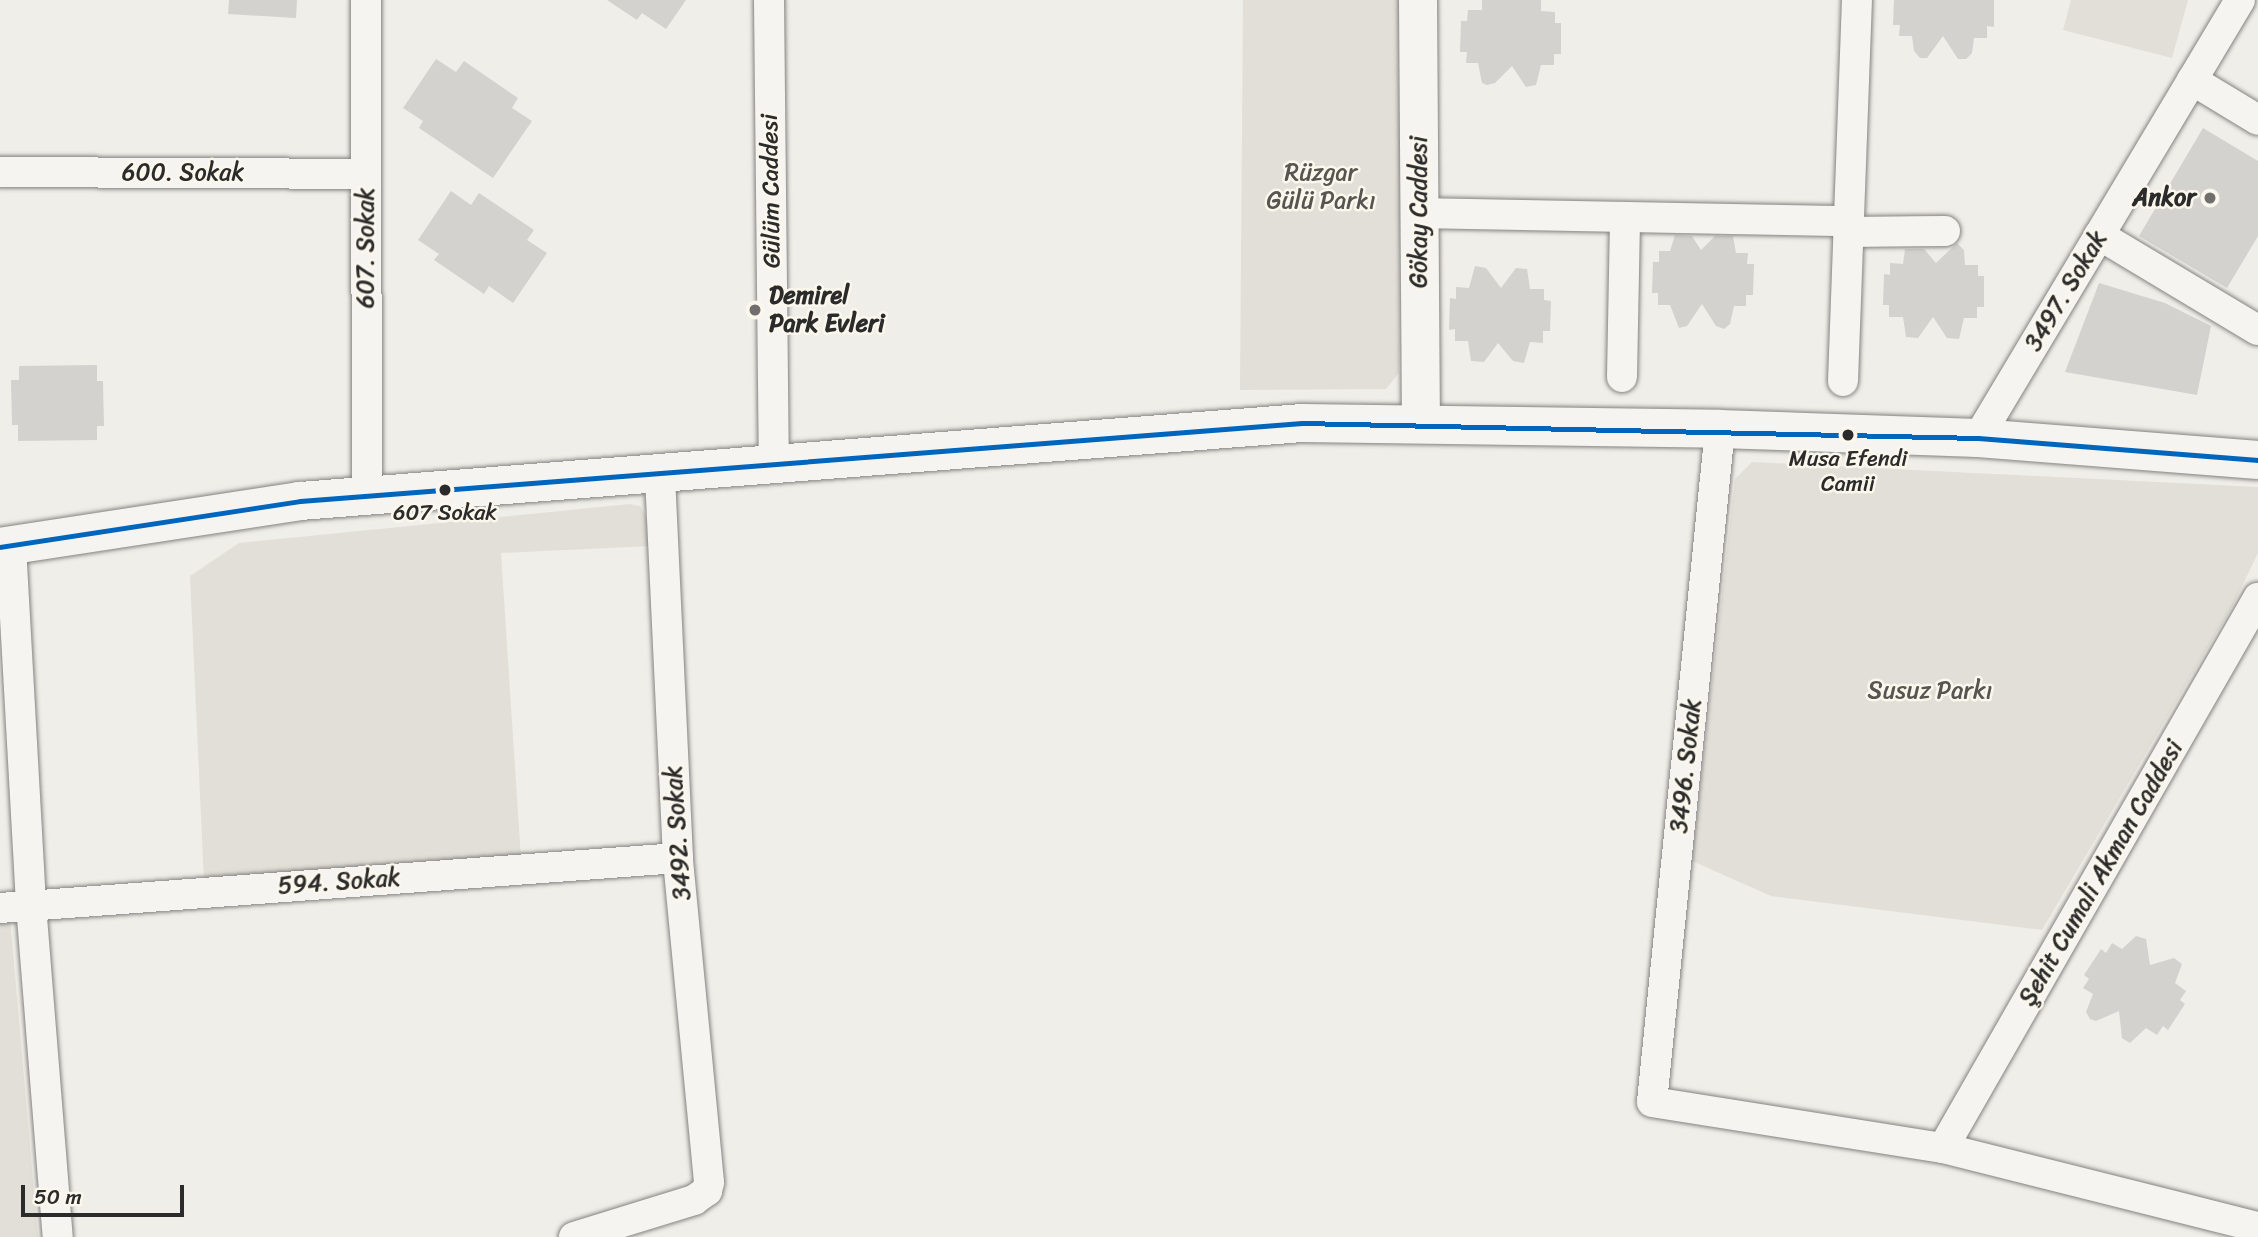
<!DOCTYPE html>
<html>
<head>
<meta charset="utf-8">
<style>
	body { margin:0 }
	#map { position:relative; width:2258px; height:1237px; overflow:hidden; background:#f0eee8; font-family:Sriracha,sans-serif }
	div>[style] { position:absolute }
	.built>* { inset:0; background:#e1dfd7 }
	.building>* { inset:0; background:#d4d2ce }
	.roads { filter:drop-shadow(0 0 2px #848380) drop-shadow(0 0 2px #848380) }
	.minor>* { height:30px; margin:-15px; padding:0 15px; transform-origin:15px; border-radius:15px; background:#f5f4f0 }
	.major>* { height:38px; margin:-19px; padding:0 19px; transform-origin:19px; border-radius:19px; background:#f5f4f0 }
	.bus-1>* { height:5px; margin:-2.5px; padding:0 2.5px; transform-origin:2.5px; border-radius:2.5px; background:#0065bd }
	.dots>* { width:19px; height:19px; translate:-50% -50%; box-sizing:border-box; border:4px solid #fbf7ec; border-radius:50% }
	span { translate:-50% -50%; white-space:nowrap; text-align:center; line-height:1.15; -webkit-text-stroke:5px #fbf7ec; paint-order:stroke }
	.bus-label { font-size:22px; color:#2b2b2b }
	.street-label { font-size:24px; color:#2b2b2b }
	.park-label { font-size:24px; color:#565552 }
	.poi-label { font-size:24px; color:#2b2b2b; font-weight:700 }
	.right { translate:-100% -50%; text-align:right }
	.left { translate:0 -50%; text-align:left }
	.scale { position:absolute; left:21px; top:1185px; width:163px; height:32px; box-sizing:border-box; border:4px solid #2b2b2b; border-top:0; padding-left:9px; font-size:21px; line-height:24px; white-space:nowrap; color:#2b2b2b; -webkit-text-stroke:5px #fbf7ec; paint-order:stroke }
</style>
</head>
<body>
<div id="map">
	<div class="built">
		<div style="clip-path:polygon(1243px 0,1401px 0,1399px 373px,1386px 389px,1240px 390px)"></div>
		<div style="clip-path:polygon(2071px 0,2188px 0,2172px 58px,2063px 30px)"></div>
		<div style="clip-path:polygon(1752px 462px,2258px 487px,2258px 553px,2233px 605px,2042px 930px,1771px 896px,1692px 861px,1735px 479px)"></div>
		<div style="clip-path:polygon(630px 504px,640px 506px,646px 517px,651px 546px,501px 553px,521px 859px,204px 882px,190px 576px,239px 543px)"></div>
		<div style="clip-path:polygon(10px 918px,38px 1237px,0 1237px,0 922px)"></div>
	</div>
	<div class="building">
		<div style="clip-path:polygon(229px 0,297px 0,296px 18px,228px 14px)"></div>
		<div style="clip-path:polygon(607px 0,686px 0,666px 29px,642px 13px,637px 20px)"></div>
		<div style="clip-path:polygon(1482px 0,1541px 0,1541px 11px,1555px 12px,1555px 23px,1561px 23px,1561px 54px,1554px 54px,1554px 65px,1541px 65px,1536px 85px,1526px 87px,1512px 66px,1495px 83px,1487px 85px,1482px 83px,1478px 63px,1466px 63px,1467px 52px,1460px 52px,1461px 21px,1467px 21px,1468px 10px,1482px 10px)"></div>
		<div style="clip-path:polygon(1894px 0,1994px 0,1994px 27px,1987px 26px,1987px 38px,1974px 38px,1972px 53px,1966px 59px,1958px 59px,1943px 36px,1927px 58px,1920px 58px,1914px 51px,1912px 36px,1899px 36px,1900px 25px,1893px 25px)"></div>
		<div style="clip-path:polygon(436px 59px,456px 72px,464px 61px,518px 98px,512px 108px,532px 121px,493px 178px,419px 128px,423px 121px,403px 108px)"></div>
		<div style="clip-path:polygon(2203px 128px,2258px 161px,2258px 236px,2227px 288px,2139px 236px)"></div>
		<div style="clip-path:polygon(451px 191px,471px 205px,479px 193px,534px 230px,527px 240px,547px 253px,513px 303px,489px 286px,484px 294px,434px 260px,439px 254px,418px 240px)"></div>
		<div style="clip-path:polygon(1675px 235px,1692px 236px,1701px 250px,1715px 236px,1733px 236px,1736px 253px,1748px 253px,1747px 264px,1754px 264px,1753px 295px,1746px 295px,1746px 306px,1734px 306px,1730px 324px,1724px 329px,1716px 326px,1702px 304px,1687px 326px,1679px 328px,1670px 305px,1658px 305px,1658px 293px,1652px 293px,1653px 262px,1659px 262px,1659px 251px,1670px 251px)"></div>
		<div style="clip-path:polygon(1957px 243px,1964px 250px,1965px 265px,1978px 265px,1978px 276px,1984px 276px,1984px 307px,1977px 307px,1977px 318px,1964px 318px,1959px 339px,1947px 338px,1933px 317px,1918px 338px,1906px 337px,1903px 317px,1889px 317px,1889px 305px,1883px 305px,1884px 274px,1890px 275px,1890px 263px,1903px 264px,1905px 249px,1924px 249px,1936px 263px)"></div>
		<div style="clip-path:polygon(1475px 266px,1486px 268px,1501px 288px,1516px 268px,1527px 269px,1530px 289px,1544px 289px,1544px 300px,1551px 301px,1550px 331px,1543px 331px,1543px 343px,1530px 342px,1524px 363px,1513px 361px,1498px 343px,1484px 362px,1471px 361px,1468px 341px,1455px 341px,1455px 329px,1449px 330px,1450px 298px,1456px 299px,1456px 287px,1469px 288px)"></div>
		<div style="clip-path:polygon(2099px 283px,2165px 303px,2211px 326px,2197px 395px,2065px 372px)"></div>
		<div style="clip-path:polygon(97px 365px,97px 381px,103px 381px,104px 426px,97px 426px,97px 440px,18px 441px,18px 425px,12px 425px,11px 380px,19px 380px,19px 366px)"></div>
		<div style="clip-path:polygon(2136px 936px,2146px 939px,2150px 965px,2174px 958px,2182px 964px,2175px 983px,2186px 991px,2180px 1000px,2185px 1004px,2168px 1030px,2163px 1026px,2157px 1035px,2146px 1028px,2130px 1043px,2122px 1038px,2119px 1011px,2096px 1021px,2090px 1019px,2086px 1012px,2093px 994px,2083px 988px,2089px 979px,2084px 975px,2101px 949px,2106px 953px,2112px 943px,2122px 949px)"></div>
	</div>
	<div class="roads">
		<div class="minor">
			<div style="left:366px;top:0;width:495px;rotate:89.9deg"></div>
			<div style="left:769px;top:0;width:466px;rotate:89.4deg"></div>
			<div style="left:2192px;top:80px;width:77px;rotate:31.2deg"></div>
			<div style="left:0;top:172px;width:366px;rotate:0.3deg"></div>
			<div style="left:1418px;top:213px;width:431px;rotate:1.1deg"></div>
			<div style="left:1848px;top:232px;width:97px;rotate:-0.6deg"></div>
			<div style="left:2099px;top:235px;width:185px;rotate:30.9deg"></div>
			<div style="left:1622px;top:377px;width:160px;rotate:-88.9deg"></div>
			<div style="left:1843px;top:381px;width:381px;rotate:-87.9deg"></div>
			<div style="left:1720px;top:429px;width:676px;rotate:95.77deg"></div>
			<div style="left:1652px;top:1102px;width:295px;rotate:9deg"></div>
			<div style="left:1943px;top:1148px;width:325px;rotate:14.1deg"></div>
			<div style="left:1978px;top:438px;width:510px;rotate:-59.11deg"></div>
			<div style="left:11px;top:546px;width:360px;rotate:86.8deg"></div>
			<div style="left:31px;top:905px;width:333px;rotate:85.4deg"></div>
			<div style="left:0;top:908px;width:680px;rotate:-4.22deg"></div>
			<div style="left:1943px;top:1148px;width:634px;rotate:-60.2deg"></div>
			<div style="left:574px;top:1237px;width:126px;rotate:-17.1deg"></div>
			<div style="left:694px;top:1200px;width:16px;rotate:-35deg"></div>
			<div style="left:707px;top:1191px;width:9px;rotate:-77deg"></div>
			<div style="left:709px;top:1182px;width:325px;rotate:-95.5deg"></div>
			<div style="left:678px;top:858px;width:384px;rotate:-92.7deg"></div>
		</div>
		<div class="major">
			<div style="left:1418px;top:0;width:423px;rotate:89.6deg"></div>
			<div style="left:0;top:547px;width:304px;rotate:-8.7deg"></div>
			<div style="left:300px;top:501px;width:1005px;rotate:-4.45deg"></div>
			<div style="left:1302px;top:423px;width:418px;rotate:0.8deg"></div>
			<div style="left:1720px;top:429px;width:258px;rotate:2deg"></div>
			<div style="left:1978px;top:438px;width:281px;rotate:4.5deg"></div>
		</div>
	</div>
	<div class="bus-1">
		<div style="left:0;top:547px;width:304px;rotate:-8.7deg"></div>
		<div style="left:300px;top:501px;width:1005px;rotate:-4.45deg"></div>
		<div style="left:1302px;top:423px;width:676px;rotate:1.27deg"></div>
		<div style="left:1978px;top:438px;width:281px;rotate:4.5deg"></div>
	</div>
	<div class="dots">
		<div style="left:2210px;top:198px;background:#706f6d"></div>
		<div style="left:755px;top:310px;background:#706f6d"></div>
		<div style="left:1848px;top:435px;background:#2b2b2b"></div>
		<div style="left:445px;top:490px;background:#2b2b2b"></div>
	</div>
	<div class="bus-label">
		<span style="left:1848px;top:471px">Musa Efendi<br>Camii</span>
		<span style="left:445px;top:513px">607 Sokak</span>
	</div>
	<div class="street-label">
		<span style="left:183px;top:173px">600. Sokak</span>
		<span style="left:771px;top:191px;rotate:-91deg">Gülüm Caddesi</span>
		<span style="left:1419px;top:212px;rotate:-90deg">Gökay Caddesi</span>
		<span style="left:366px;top:248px;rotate:-90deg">607. Sokak</span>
		<span style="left:2066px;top:291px;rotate:-59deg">3497. Sokak</span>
		<span style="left:1686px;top:766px;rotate:-84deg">3496. Sokak</span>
		<span style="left:678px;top:833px;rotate:-94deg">3492. Sokak</span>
		<span style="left:2101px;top:873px;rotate:-60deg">Şehit Cumali Akman Caddesi</span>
		<span style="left:339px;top:882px;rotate:-4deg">594. Sokak</span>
	</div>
	<div class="park-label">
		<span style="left:1321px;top:187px">Rüzgar<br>Gülü Parkı</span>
		<span style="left:1930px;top:691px">Susuz Parkı</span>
	</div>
	<div class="poi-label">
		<span class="right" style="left:2196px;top:198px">Ankor</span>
		<span class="left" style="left:769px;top:310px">Demirel<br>Park Evleri</span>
	</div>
	<div class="scale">50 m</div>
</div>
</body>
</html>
